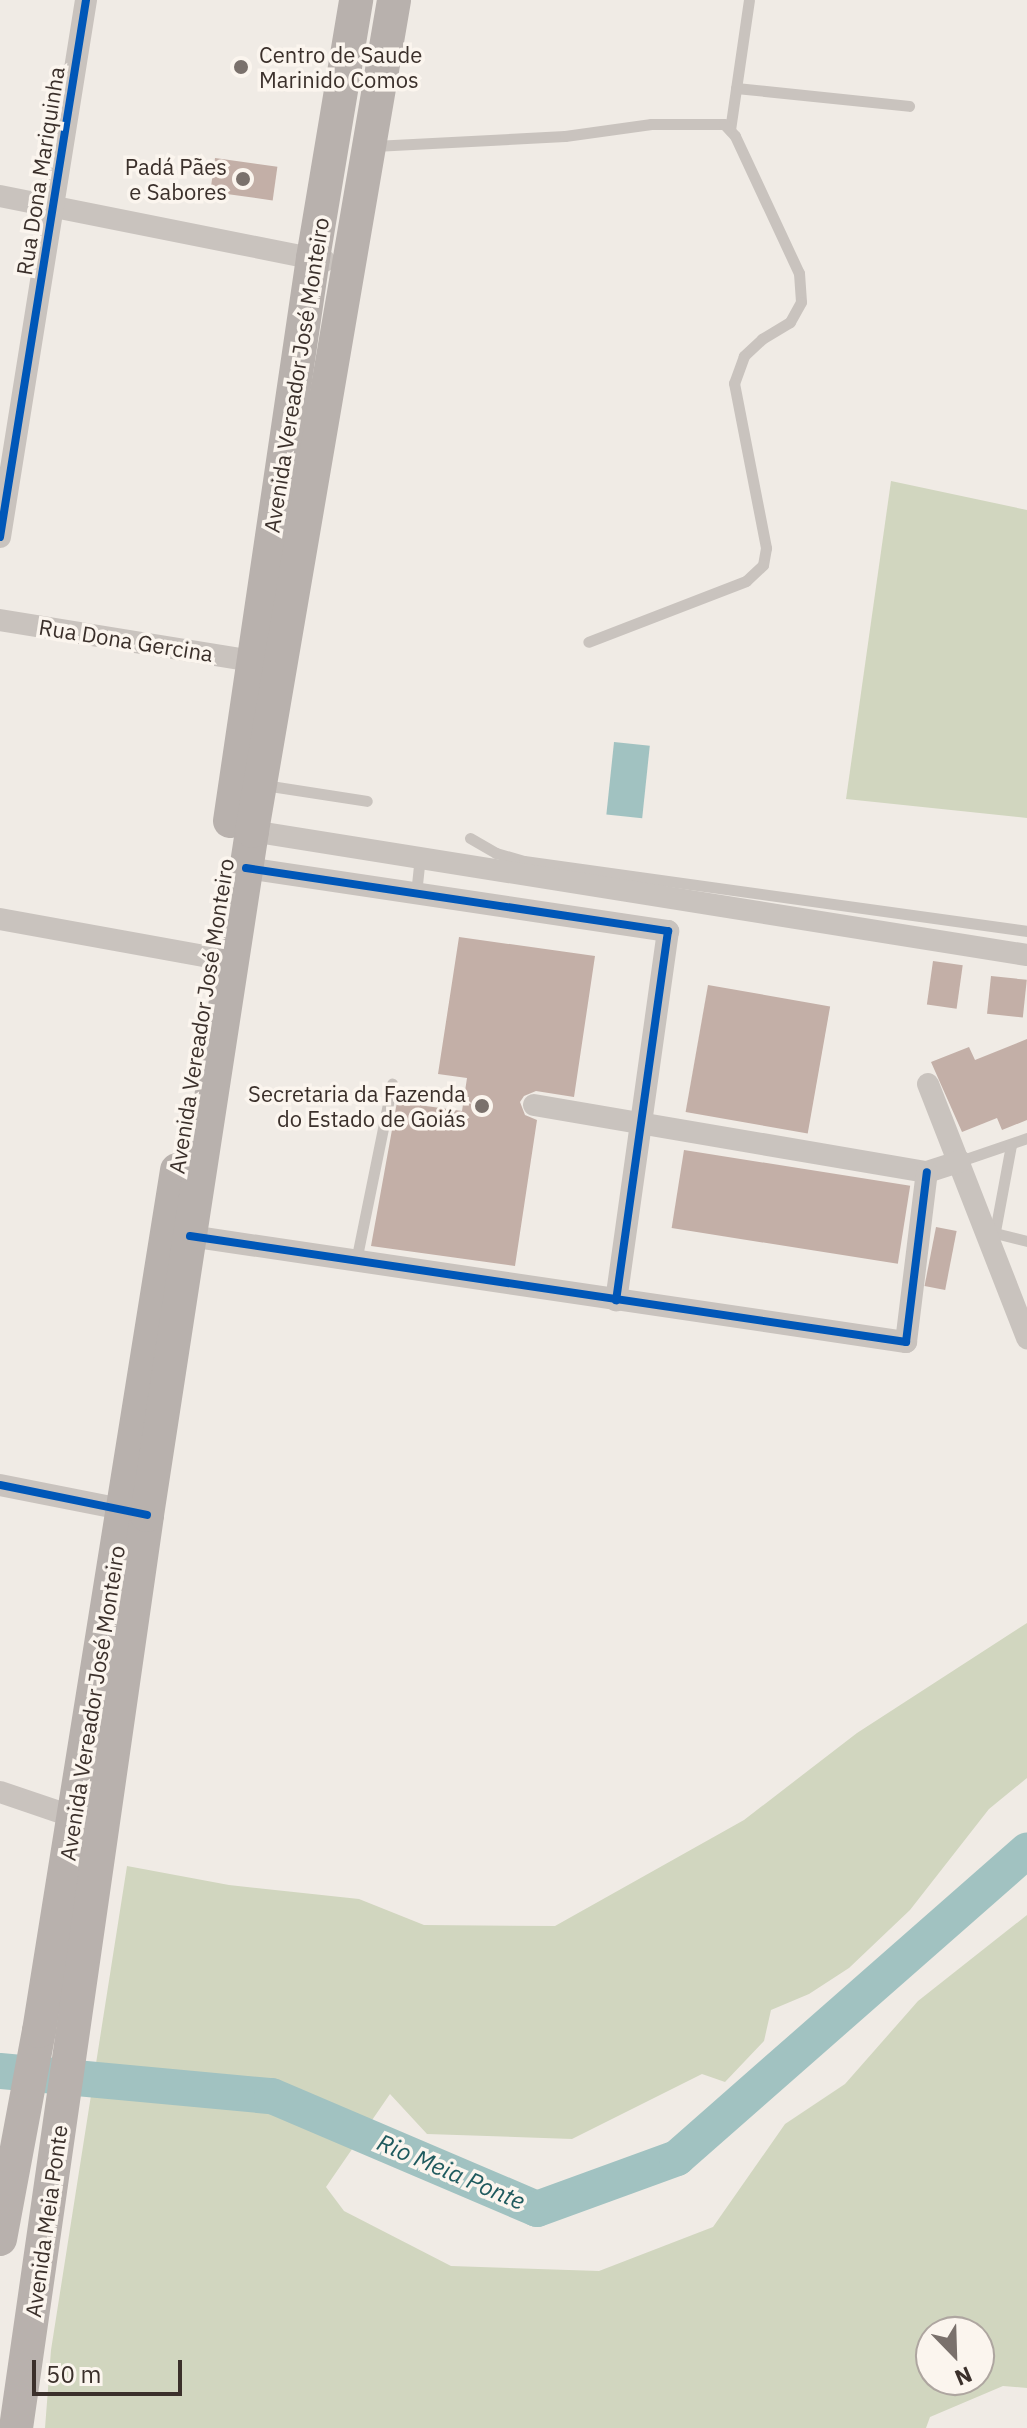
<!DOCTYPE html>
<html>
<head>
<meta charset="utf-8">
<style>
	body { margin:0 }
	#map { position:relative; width:1027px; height:2428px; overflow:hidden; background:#f0ebe5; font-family:"IBM Plex Sans",sans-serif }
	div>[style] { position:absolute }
	.green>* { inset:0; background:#d1d6bf }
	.water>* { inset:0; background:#a1c2c1; transform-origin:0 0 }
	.river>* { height:36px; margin:-18px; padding:0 18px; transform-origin:18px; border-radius:18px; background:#a1c2c1 }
	.building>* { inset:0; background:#c3afa7; transform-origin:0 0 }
	.lane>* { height:11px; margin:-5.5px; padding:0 5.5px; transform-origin:5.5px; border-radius:5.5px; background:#c9c3be }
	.street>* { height:22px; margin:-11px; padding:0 11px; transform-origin:11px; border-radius:11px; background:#c9c3be }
	.primary>* { height:34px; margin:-17px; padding:0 17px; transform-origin:17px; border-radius:17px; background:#b8b1ad }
	.cycleway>* { height:8px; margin:-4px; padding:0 4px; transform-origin:4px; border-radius:4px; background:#0057b8 }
	.dots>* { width:22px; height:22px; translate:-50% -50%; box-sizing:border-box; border:4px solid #fbf5ee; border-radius:50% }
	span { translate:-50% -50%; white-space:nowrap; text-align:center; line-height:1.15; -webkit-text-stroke:7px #fbf5ee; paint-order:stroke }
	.poi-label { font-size:22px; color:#3b302b }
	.left { translate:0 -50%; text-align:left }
	.right { translate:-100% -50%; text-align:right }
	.street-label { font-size:22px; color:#3b302b }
	.water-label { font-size:24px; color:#1f5a5e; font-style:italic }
	.north { position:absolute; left:915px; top:2316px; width:80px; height:80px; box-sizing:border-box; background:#fbf5ee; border:2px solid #aea6a0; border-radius:50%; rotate:157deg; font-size:22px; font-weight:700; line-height:32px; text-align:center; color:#3b302b }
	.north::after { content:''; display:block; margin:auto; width:28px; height:36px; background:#7a716c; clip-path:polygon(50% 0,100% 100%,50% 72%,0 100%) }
	.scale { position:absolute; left:32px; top:2360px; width:150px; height:36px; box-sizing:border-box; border:4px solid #3b302b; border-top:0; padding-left:10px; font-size:24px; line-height:28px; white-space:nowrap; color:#3b302b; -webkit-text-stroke:6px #fbf5ee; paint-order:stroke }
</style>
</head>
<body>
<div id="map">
	<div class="green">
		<div style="clip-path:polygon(891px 481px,1027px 510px,1027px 818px,846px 799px)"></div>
		<div style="clip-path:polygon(evenodd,1027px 1623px,1027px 1778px,989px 1809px,910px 1910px,849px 1968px,809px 1994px,771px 2010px,764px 2041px,725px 2082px,702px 2074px,572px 2139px,427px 2134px,390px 2094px,326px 2187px,344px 2211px,451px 2266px,599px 2271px,713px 2227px,785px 2124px,845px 2084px,918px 2001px,1027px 1915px,1027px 2388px,1003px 2386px,930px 2417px,926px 2428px,45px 2428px,51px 2350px,127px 1866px,229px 1885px,359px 1899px,424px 1925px,555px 1926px,744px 1820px,857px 1733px,1027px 1623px,931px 2332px,979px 2332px,979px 2380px,931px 2380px,931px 2332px)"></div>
	</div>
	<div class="water">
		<div style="left:614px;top:742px;width:36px;height:73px;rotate:6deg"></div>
	</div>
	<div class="river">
		<div style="left:0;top:2071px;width:273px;rotate:5.3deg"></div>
		<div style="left:272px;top:2096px;width:288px;rotate:23.1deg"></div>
		<div style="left:537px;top:2209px;width:149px;rotate:-20deg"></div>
		<div style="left:677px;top:2158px;width:466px;rotate:-41.3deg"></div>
	</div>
	<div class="building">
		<div style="left:215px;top:158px;width:63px;height:34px;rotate:8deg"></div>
		<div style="clip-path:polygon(459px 937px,595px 956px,574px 1097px,536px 1091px,524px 1096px,520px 1102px,525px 1115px,537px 1120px,515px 1266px,371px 1246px,397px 1102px,462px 1111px,467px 1078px,438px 1074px)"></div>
		<div style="left:933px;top:961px;width:30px;height:44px;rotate:8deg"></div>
		<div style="left:991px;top:976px;width:36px;height:38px;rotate:6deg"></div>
		<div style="left:708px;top:985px;width:124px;height:129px;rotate:10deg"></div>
		<div style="clip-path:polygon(1027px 1039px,1027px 1120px,1002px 1130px,997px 1118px,962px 1132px,931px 1062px,969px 1047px,975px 1060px)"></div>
		<div style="left:684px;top:1150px;width:229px;height:79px;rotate:9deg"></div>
		<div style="left:936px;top:1227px;width:21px;height:60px;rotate:11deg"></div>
	</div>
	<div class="lane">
		<div style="left:736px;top:88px;width:174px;rotate:5.9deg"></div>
		<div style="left:730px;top:130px;width:131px;rotate:-81.7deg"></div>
		<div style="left:374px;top:146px;width:191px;rotate:-3deg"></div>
		<div style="left:565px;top:136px;width:87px;rotate:-7.9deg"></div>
		<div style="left:651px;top:124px;width:73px"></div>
		<div style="left:724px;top:124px;width:16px;rotate:47deg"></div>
		<div style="left:735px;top:136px;width:151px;rotate:65deg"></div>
		<div style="left:799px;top:273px;width:29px;rotate:86deg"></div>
		<div style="left:801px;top:302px;width:23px;rotate:119deg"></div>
		<div style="left:790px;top:322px;width:33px;rotate:149deg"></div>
		<div style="left:762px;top:339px;width:25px;rotate:137deg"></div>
		<div style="left:744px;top:356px;width:29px;rotate:110deg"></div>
		<div style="left:734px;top:383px;width:168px;rotate:79deg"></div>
		<div style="left:766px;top:548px;width:17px;rotate:100deg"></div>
		<div style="left:763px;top:565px;width:23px;rotate:137deg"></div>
		<div style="left:746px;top:581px;width:169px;rotate:158.9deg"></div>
		<div style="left:264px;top:785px;width:104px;rotate:8.8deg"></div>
		<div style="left:470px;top:838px;width:30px;rotate:30deg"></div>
		<div style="left:496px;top:853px;width:29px;rotate:16deg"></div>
		<div style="left:524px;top:861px;width:508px;rotate:7.92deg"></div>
		<div style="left:416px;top:894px;width:36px;rotate:-84deg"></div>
		<div style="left:960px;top:1161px;width:71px;rotate:-18.9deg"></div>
		<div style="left:995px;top:1233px;width:33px;rotate:14deg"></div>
		<div style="left:993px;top:1242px;width:99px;rotate:-79.5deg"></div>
		<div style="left:356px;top:1261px;width:181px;rotate:-78.5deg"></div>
	</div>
	<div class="street">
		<div style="left:0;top:196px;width:331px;rotate:11.3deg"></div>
		<div style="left:0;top:537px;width:544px;rotate:-80.9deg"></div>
		<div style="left:0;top:620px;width:255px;rotate:9.2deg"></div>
		<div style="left:252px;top:831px;width:785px;rotate:9.09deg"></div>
		<div style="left:246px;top:868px;width:427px;rotate:8.5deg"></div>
		<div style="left:668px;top:931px;width:373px;rotate:98deg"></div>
		<div style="left:0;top:919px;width:236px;rotate:10.3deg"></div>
		<div style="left:928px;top:1084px;width:273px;rotate:68.7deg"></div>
		<div style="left:534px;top:1105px;width:399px;rotate:9.7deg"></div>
		<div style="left:927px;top:1172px;width:35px;rotate:-18deg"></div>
		<div style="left:190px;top:1236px;width:724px;rotate:8.42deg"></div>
		<div style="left:906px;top:1342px;width:171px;rotate:-83deg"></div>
		<div style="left:0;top:1485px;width:139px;rotate:11.2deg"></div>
		<div style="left:0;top:1792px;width:78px;rotate:18.7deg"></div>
	</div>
	<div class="primary">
		<div style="left:230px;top:821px;width:569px;rotate:-81.61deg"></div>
		<div style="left:313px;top:258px;width:262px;rotate:-80.5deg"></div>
		<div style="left:0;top:2239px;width:212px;rotate:-79.4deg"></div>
		<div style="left:39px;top:2031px;width:872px;rotate:-80.89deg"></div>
		<div style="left:16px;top:2428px;width:922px;rotate:-81.83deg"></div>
		<div style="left:147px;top:1515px;width:692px;rotate:-81.27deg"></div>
		<div style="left:252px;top:831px;width:843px;rotate:-80.3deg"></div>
	</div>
	<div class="cycleway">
		<div style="left:0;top:537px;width:544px;rotate:-80.9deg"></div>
		<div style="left:246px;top:868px;width:427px;rotate:8.5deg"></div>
		<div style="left:668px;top:931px;width:373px;rotate:98deg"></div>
		<div style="left:190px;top:1236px;width:724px;rotate:8.42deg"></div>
		<div style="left:906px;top:1342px;width:171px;rotate:-83deg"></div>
		<div style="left:0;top:1485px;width:150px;rotate:11.5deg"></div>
	</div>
	<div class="dots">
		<div style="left:241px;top:67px;background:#7a716c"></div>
		<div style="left:243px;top:179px;background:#7a716c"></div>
		<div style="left:482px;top:1106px;background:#7a716c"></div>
	</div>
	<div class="poi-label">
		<span class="left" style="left:259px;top:67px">Centro de Saude<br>Marinido Comos</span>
		<span class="right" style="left:227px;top:179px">Padá Pães<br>e Sabores</span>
		<span class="right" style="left:466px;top:1106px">Secretaria da Fazenda<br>do Estado de Goiás</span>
	</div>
	<div class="street-label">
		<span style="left:40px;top:171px;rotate:-81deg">Rua Dona Mariquinha</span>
		<span style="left:296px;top:375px;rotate:-81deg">Avenida Vereador José Monteiro</span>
		<span style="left:126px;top:640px;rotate:9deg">Rua Dona Gercina</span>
		<span style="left:201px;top:1016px;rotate:-81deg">Avenida Vereador José Monteiro</span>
		<span style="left:92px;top:1703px;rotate:-81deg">Avenida Vereador José Monteiro</span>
		<span style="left:46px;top:2221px;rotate:-82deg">Avenida Meia Ponte</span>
	</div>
	<div class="water-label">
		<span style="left:451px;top:2172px;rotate:23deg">Rio Meia Ponte</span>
	</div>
	<div class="north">N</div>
	<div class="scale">50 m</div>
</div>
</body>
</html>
